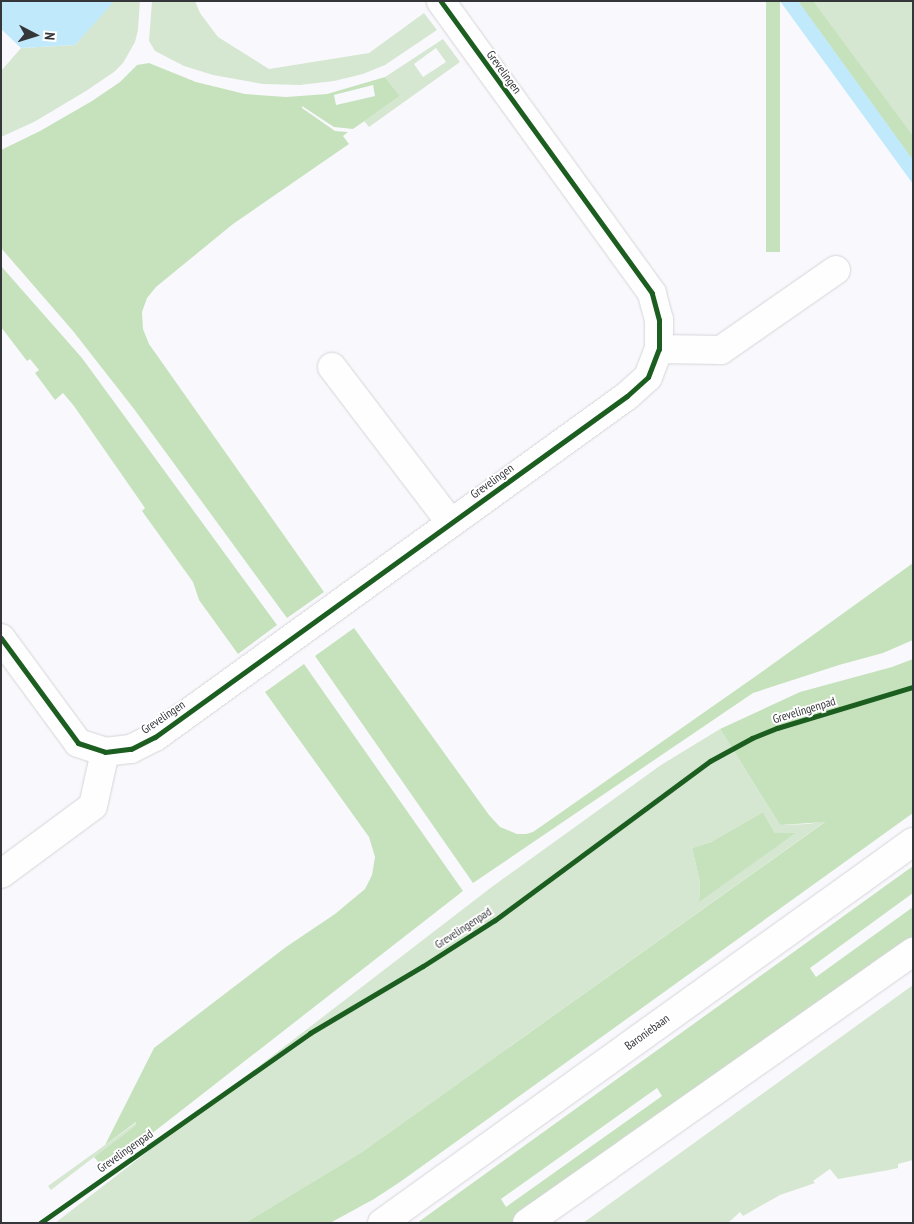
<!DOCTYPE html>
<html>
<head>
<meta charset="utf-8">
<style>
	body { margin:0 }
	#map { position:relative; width:914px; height:1224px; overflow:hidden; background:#f9f9fd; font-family:"PT Sans Narrow",sans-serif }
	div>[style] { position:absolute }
	.green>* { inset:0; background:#d6e7d1 }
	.forest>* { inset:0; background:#c6e2bc; transform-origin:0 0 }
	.water>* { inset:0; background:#c0eafb }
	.roads { filter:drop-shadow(0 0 1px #d5d5d9) drop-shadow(0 0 1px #d5d5d9) }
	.minor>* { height:28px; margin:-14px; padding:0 14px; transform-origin:14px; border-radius:14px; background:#fefeff }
	.major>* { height:28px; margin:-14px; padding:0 14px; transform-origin:14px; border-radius:14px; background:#fefeff }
	.cycleway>* { height:5px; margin:-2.5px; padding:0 2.5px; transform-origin:2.5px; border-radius:2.5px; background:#1b5e20 }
	span { translate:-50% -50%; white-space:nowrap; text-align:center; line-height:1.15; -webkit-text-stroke:4px #fff; paint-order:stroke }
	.street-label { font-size:12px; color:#35363a }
	.frame { position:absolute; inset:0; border:2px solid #35363a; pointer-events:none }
	.north { position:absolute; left:10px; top:10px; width:50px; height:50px; -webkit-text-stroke:4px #fff; paint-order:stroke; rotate:95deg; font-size:14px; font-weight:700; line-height:20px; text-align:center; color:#35363a }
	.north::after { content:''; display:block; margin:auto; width:18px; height:22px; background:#35363a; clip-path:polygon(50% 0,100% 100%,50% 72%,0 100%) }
</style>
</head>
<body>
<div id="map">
	<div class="green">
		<div style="clip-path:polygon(112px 1px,140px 1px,138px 30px,135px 42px,123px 63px,114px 72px,86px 91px,34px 122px,1px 137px,1px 71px,21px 48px,75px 45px)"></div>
		<div style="clip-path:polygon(152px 1px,195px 1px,200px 13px,218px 37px,269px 69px,369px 53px,424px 13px,437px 30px,385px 65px,363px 74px,334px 81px,300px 85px,263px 84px,213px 75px,184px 66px,155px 51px,149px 41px)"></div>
		<div style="clip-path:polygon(789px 1px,913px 1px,913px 175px)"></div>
		<div style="clip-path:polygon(evenodd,443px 39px,460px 62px,369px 127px,364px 121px,400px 96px,385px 77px,443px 39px,436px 48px,446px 62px,423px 77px,414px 64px,436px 48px)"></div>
		<div style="clip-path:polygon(evenodd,720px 729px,780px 825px,808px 824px,826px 821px,362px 1152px,245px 1223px,55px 1223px,493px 886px,661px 765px,720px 729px,763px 812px,775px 833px,796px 833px,699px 901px,700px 882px,692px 848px,711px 842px,763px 812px)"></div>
		<div style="clip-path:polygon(913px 985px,913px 1160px,898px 1164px,898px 1168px,889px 1170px,838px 1179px,830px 1169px,813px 1181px,815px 1183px,780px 1195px,743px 1216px,740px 1212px,728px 1223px,583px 1223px)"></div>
		<div style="clip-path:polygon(137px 1122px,136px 1125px,51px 1190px,48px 1186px)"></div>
	</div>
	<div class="forest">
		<div style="left:766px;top:1px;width:14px;height:251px"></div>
		<div style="clip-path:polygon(798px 1px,813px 1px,913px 136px,913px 160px)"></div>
		<div style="clip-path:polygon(evenodd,149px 63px,196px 82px,245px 94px,286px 97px,327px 94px,385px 77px,400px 96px,353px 129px,334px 127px,302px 106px,302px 108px,335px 131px,348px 132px,343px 136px,349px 144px,233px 224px,156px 287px,147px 298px,142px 312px,143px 329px,149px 344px,324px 592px,287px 618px,134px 409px,73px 331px,1px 248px,1px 150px,40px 131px,92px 101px,120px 82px,137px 65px,149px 63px,373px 85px,375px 96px,336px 105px,334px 95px,373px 85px)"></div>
		<div style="clip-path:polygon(1px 266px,82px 358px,277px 625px,238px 654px,199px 600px,193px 582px,142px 511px,145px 508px,74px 406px,63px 393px,55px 400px,35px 373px,39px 370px,30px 359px,27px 361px,1px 327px)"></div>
		<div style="clip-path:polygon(913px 563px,913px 640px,883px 653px,839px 665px,753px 693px,473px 883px,315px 656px,354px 628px,489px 815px,500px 827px,517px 834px,526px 834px,533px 832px,756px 676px)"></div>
		<div style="clip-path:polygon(913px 659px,913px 813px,400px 1182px,374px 1199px,330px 1223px,245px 1223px,362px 1152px,825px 822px,780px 825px,720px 729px,800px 692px,892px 667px)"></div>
		<div style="clip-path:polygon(304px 664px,463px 891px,105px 1170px,94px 1157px,136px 1125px,136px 1122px,105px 1145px,154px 1048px,286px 947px,335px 914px,365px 889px,372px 875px,375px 857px,369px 837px,265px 692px)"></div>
		<div style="clip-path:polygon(763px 812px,775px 833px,796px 833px,699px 902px,700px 882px,692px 848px,711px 842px)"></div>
		<div style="clip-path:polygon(evenodd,913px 866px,913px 893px,810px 968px,816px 977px,913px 907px,913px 939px,519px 1223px,417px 1223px,913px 866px,657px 1088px,662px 1096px,506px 1207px,501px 1199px,657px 1088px)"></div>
	</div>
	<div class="water">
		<div style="clip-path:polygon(1px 1px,112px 1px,112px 4px,75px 45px,21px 48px,1px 29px)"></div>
		<div style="clip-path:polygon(780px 1px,798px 1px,913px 160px,913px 184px)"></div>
	</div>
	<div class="roads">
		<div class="minor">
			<div style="left:659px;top:349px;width:62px;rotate:0.9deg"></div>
			<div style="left:721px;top:350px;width:140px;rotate:-34.8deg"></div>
			<div style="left:332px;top:367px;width:196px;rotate:52.7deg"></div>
			<div style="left:1px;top:638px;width:130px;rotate:53.7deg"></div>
			<div style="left:78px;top:743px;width:28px;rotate:18deg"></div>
			<div style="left:105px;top:752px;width:26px;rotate:-7deg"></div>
			<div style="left:131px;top:749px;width:27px;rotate:-27deg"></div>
			<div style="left:155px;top:737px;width:582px;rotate:-35.85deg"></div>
			<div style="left:627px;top:396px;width:28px;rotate:-42deg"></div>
			<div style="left:648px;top:377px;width:30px;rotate:-69deg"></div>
			<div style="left:659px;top:349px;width:29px;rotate:-90deg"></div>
			<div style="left:659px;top:320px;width:28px;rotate:-105deg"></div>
			<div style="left:652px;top:293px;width:360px;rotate:-125.9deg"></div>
			<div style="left:1px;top:874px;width:114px;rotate:-36.5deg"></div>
			<div style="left:93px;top:806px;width:55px;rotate:-77.5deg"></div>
		</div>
		<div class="major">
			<div style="left:382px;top:1223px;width:654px;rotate:-35.66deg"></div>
			<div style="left:527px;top:1223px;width:472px;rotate:-35.1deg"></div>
		</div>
	</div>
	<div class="cycleway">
		<div style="left:1px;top:638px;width:130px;rotate:53.7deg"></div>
		<div style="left:78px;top:743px;width:28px;rotate:18deg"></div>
		<div style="left:105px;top:752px;width:26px;rotate:-7deg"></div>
		<div style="left:131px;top:749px;width:27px;rotate:-27deg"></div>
		<div style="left:155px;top:737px;width:582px;rotate:-35.85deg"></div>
		<div style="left:627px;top:396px;width:28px;rotate:-42deg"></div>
		<div style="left:648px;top:377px;width:30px;rotate:-69deg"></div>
		<div style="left:659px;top:349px;width:29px;rotate:-90deg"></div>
		<div style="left:659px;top:320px;width:28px;rotate:-105deg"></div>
		<div style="left:652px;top:293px;width:360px;rotate:-125.9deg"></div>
		<div style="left:40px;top:1223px;width:330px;rotate:-35.1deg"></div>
		<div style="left:310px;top:1033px;width:131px;rotate:-30.7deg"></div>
		<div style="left:423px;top:966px;width:85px;rotate:-32.6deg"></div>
		<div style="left:495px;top:920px;width:267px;rotate:-36.5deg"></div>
		<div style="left:710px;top:761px;width:48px;rotate:-28.7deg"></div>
		<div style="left:752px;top:738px;width:27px;rotate:-22deg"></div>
		<div style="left:777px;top:728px;width:142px;rotate:-16.8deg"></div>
	</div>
	<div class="street-label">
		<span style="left:504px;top:72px;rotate:54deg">Grevelingen</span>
		<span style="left:492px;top:481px;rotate:-36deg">Grevelingen</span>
		<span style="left:804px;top:710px;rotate:-17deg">Grevelingenpad</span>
		<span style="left:163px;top:717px;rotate:-34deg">Grevelingen</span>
		<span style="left:463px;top:928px;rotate:-33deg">Grevelingenpad</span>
		<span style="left:647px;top:1032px;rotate:-36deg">Baroniebaan</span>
		<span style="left:125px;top:1151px;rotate:-35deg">Grevelingenpad</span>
	</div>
	<div class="frame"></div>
	<div class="north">N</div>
</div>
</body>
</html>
